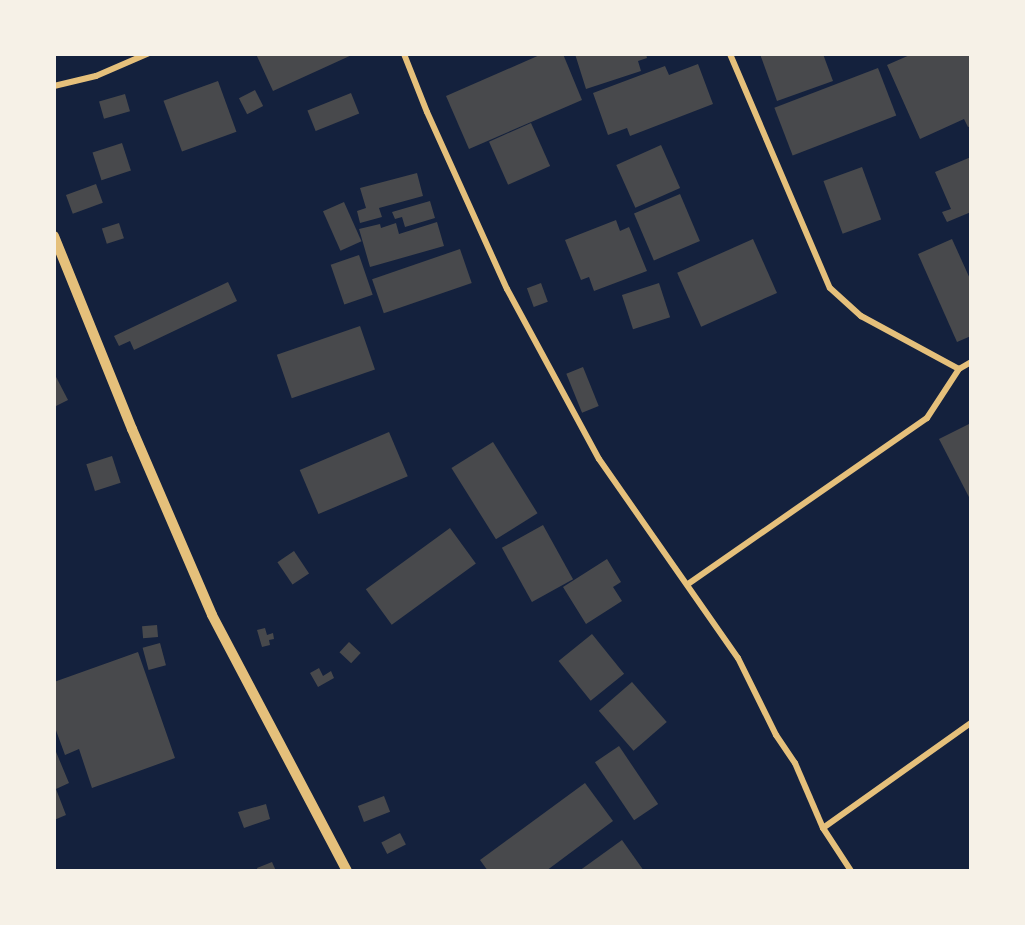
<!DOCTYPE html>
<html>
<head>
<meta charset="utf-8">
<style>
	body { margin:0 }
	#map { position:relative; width:1025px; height:925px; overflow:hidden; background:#14213d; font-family:Lato,sans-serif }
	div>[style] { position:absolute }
	.building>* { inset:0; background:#48494c; transform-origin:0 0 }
	.minor>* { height:6px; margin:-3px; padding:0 3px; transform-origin:3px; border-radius:3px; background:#e5c07b }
	.tertiary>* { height:10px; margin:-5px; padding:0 5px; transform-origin:5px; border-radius:5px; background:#e5c07b }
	span { translate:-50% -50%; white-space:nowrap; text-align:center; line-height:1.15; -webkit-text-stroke:6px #f6f1e7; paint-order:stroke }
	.frame { position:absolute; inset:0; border:56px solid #f6f1e7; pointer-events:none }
</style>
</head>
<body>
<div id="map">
	<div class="building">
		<div style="clip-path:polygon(256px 54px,354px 54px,273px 91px)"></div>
		<div style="clip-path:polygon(542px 54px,563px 54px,582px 100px,469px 149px,446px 96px)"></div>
		<div style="clip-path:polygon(575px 54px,646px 54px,647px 58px,638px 61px,641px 71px,586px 89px)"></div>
		<div style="clip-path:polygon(760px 54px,823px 54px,833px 81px,777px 101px)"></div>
		<div style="clip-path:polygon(912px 54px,971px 54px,971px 126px,968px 127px,964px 119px,920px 139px,887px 65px)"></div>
		<div style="clip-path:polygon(698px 64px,713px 104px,630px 136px,627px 128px,608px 135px,593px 93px,665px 66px,669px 75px)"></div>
		<div style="left:878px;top:68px;width:51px;height:111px;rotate:69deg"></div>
		<div style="left:218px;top:81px;width:54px;height:58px;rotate:70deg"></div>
		<div style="left:255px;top:90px;width:18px;height:18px;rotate:63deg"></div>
		<div style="left:351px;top:93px;width:22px;height:47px;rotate:68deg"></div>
		<div style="left:125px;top:94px;width:18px;height:27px;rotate:74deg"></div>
		<div style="left:531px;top:123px;width:47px;height:46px;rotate:66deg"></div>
		<div style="left:122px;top:143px;width:29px;height:31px;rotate:72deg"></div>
		<div style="left:661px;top:145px;width:47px;height:49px;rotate:66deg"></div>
		<div style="clip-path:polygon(971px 157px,971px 212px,947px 222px,942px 212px,951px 209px,935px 172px)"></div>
		<div style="left:862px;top:167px;width:56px;height:41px;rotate:70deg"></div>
		<div style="clip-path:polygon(417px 173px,423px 196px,379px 208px,382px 217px,360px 223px,357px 211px,366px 208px,360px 188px)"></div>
		<div style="left:96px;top:184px;width:20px;height:32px;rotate:70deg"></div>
		<div style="left:680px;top:194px;width:51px;height:50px;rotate:67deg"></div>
		<div style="clip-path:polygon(430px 201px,435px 218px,405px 227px,402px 217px,395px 219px,392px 212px)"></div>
		<div style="left:344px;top:202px;width:43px;height:23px;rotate:66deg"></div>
		<div style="clip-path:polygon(616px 220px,620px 231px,629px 227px,647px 271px,594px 291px,589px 277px,581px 280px,565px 240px)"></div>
		<div style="clip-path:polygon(437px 222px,444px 246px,370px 267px,359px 229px,380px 224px,381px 228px,396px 223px,399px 234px)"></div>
		<div style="left:119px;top:223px;width:16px;height:18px;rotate:72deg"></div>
		<div style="left:753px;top:239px;width:59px;height:83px;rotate:66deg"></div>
		<div style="clip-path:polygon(952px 239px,971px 281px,971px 336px,957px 342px,918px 254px)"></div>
		<div style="left:460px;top:249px;width:36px;height:93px;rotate:71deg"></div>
		<div style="left:359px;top:255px;width:42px;height:30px;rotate:71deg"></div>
		<div style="clip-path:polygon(228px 282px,237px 301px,134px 350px,130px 341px,119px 346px,114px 336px)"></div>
		<div style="left:541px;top:283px;width:20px;height:15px;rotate:70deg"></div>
		<div style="left:659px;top:283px;width:36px;height:39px;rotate:72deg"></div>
		<div style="left:360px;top:326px;width:46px;height:88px;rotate:71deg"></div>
		<div style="left:583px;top:367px;width:42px;height:18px;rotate:68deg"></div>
		<div style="clip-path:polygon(54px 373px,68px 400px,54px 407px)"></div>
		<div style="clip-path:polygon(971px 423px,971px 501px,939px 439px)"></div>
		<div style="left:389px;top:432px;width:48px;height:97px;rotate:67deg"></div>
		<div style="left:493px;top:442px;width:84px;height:49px;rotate:58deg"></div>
		<div style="left:112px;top:456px;width:28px;height:27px;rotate:72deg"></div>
		<div style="left:543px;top:525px;width:62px;height:47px;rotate:61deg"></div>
		<div style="left:450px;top:528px;width:44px;height:104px;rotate:54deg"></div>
		<div style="left:294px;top:551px;width:27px;height:20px;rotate:56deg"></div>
		<div style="clip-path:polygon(607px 559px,621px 582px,613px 587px,622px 601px,586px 624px,563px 587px)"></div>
		<div style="left:157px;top:625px;width:12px;height:15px;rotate:85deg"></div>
		<div style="clip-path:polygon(265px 628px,267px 635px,273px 633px,274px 639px,269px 640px,270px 645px,262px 647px,257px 630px)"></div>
		<div style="left:592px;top:634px;width:51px;height:43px;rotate:51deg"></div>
		<div style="left:349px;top:642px;width:16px;height:14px;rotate:43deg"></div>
		<div style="left:160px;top:643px;width:23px;height:18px;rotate:75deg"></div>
		<div style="clip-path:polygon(138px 652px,175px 758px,92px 788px,79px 749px,65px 755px,54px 725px,54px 682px)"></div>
		<div style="clip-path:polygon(319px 668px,323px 676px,331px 671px,334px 678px,318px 687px,310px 673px)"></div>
		<div style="left:632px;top:682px;width:53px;height:44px;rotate:49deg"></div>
		<div style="left:619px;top:746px;width:70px;height:29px;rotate:56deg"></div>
		<div style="clip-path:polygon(54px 747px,69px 783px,56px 789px,66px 815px,54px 820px)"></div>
		<div style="clip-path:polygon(585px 783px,613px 821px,546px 871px,488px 871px,480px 860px)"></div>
		<div style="left:384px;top:796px;width:17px;height:28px;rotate:69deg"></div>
		<div style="clip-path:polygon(266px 804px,270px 819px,244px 828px,238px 812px)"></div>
		<div style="left:400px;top:833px;width:13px;height:21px;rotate:63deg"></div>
		<div style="clip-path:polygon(622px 840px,644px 871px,579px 871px)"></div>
		<div style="clip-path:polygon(272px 862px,276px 871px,258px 871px,257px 868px)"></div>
	</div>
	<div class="minor">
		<div style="left:404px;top:54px;width:62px;rotate:68.4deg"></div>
		<div style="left:427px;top:112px;width:194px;rotate:65.7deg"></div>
		<div style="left:507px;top:289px;width:193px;rotate:61.6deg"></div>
		<div style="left:599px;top:459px;width:243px;rotate:55.1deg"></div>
		<div style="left:738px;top:658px;width:86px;rotate:63.7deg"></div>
		<div style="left:776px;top:735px;width:34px;rotate:56deg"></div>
		<div style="left:795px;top:763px;width:71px;rotate:66.7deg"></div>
		<div style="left:823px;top:828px;width:51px;rotate:56.9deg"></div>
		<div style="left:730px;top:54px;width:254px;rotate:66.9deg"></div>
		<div style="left:830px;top:288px;width:42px;rotate:42.1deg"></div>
		<div style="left:861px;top:316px;width:111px;rotate:28.4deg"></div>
		<div style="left:54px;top:86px;width:43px;rotate:-13.4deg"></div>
		<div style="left:96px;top:76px;width:56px;rotate:-23.3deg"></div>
		<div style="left:688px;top:584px;width:291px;rotate:-34.8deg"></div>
		<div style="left:927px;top:418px;width:59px;rotate:-56.9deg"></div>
		<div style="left:959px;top:369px;width:14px;rotate:-30deg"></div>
		<div style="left:823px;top:828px;width:181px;rotate:-35.4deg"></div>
	</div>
	<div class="tertiary">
		<div style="left:54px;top:236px;width:208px;rotate:68deg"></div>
		<div style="left:132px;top:429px;width:202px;rotate:66.7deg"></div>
		<div style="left:212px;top:615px;width:289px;rotate:62.2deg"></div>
	</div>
	<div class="frame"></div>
</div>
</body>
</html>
